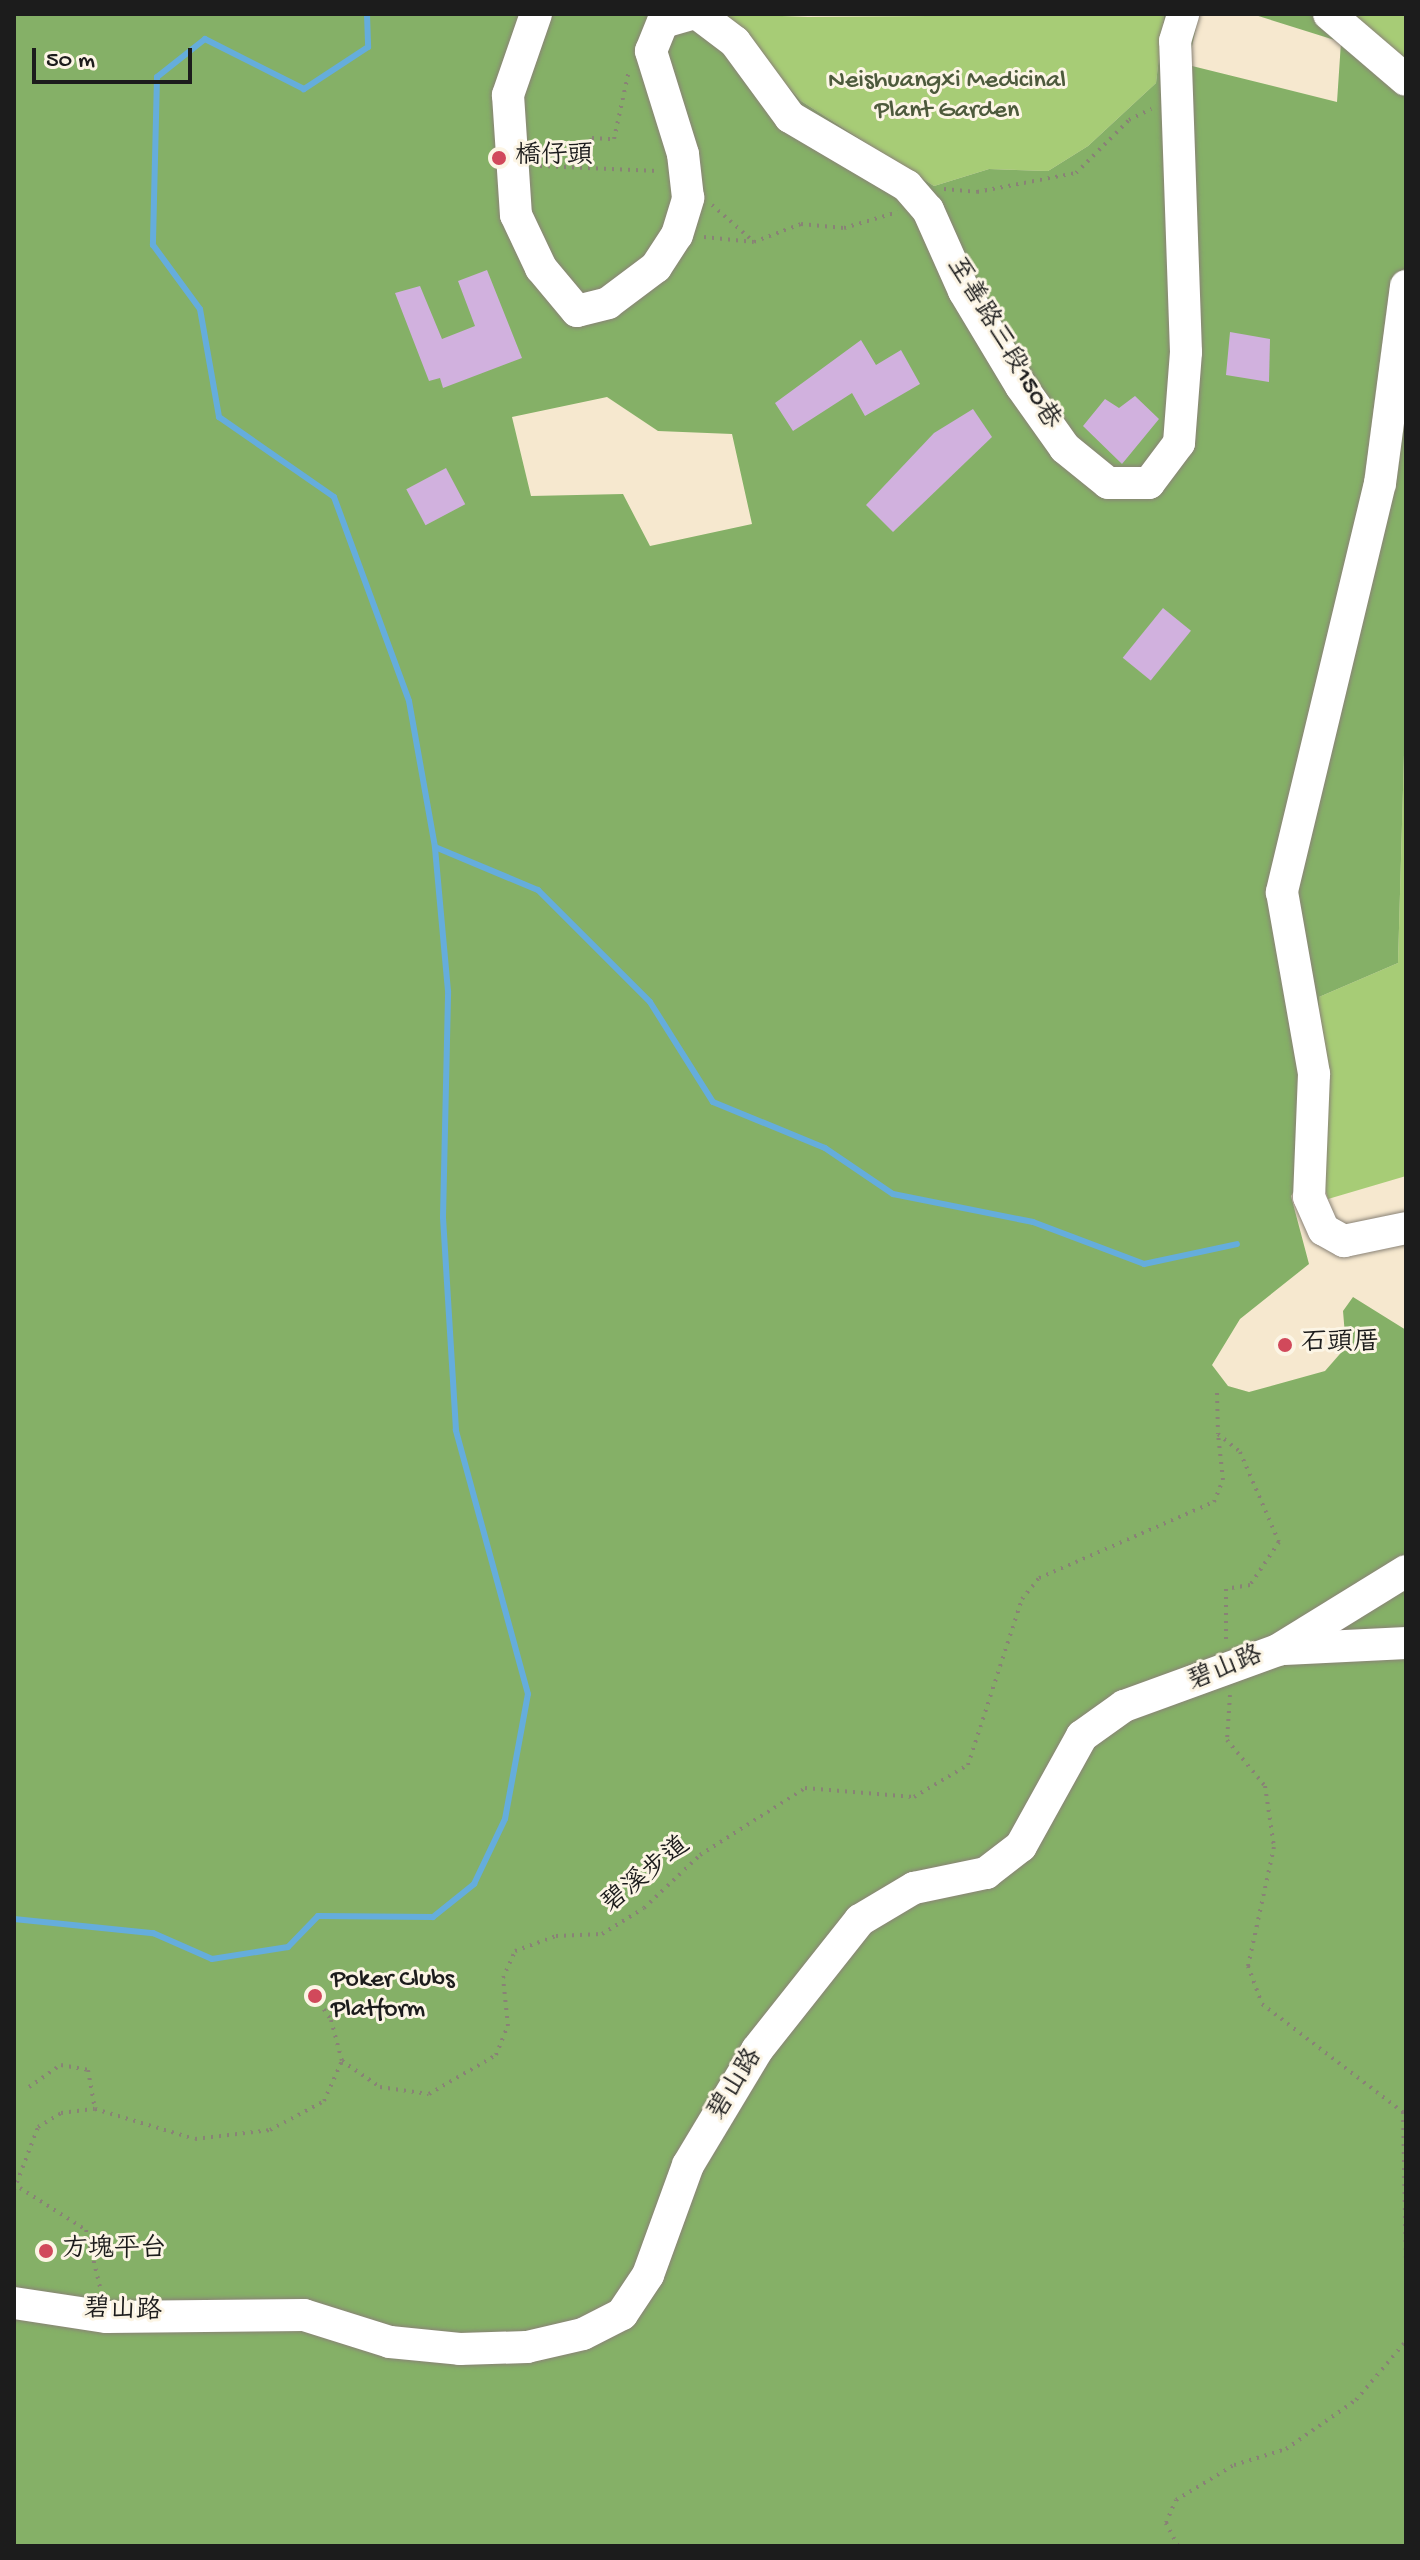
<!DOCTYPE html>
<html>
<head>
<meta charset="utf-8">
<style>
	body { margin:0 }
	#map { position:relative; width:1420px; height:2560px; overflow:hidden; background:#f6e8cf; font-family:"Gochi Hand","LXGW WenKai TC",sans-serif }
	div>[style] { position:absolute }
	.green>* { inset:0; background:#a7cc76 }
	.forest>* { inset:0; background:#85b067 }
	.stream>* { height:6px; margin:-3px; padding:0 3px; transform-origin:3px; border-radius:3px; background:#65addc }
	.building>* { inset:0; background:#d1b1de; transform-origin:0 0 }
	.path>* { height:4px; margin-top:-2px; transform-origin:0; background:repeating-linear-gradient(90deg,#898276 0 2px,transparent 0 8px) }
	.roads { filter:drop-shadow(0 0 2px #898276) drop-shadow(0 0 2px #898276) }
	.minor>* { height:32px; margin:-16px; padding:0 16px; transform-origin:16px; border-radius:16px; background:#fff }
	.dots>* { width:22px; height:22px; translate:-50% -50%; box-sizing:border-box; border:4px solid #fcf5e5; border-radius:50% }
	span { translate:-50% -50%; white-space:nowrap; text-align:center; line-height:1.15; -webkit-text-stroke:6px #fcf5e5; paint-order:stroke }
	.park-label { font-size:26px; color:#4d5a3c }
	.poi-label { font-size:26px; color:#1c1c1c }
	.left { translate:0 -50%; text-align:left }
	.street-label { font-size:26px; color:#1c1c1c }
	.frame { position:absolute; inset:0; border:16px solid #1c1c1c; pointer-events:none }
	.scale { position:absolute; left:32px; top:48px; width:160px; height:36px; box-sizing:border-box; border:4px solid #1c1c1c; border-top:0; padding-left:10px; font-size:24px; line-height:28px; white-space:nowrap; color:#1c1c1c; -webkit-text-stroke:6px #fcf5e5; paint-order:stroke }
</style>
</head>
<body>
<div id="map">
	<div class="green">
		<div style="clip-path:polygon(724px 14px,808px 17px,1164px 14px,1156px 83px,1088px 146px,1048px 171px,989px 169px,934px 186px,801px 101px)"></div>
		<div style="clip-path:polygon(1348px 14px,1406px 14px,1406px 65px)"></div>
		<div style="clip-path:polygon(1406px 686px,1406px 1176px,1328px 1199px,1321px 1173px,1319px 997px,1398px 963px)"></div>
	</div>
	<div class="forest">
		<div style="clip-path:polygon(evenodd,14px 14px,724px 14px,801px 101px,934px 186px,989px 169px,1048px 171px,1088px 146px,1156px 83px,1164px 14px,1199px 14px,1188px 65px,1337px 102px,1341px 42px,1252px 14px,1348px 14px,1406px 65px,1406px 686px,1398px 963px,1319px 997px,1321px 1173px,1303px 1177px,1291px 1196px,1309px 1264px,1240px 1319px,1212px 1365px,1228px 1386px,1249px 1392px,1325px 1371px,1346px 1347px,1343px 1311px,1353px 1297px,1406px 1330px,1406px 2546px,14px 2546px,14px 2313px,114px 2327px,283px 2323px,420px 2355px,554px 2350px,618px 2327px,659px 2277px,694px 2179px,765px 2057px,866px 1929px,926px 1896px,996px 1879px,1030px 1847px,1088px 1741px,1183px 1689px,1137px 1694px,1081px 1725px,1011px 1848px,987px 1863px,895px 1885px,860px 1910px,724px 2090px,677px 2177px,645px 2267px,616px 2310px,596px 2322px,456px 2342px,394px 2338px,285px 2304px,140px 2307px,14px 2292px,14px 14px,607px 397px,658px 431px,732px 434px,752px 524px,650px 546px,623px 494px,531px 496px,512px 417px,607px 397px)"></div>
	</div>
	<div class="stream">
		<div style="left:367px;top:14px;width:33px;rotate:88deg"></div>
		<div style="left:368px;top:47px;width:77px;rotate:146.7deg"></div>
		<div style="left:304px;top:89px;width:111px;rotate:-153.2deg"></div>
		<div style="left:205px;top:39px;width:61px;rotate:141.6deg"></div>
		<div style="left:157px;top:77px;width:168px;rotate:91.4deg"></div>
		<div style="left:153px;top:245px;width:79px;rotate:53.7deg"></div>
		<div style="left:200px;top:309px;width:110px;rotate:80deg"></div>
		<div style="left:219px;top:417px;width:140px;rotate:34.8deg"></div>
		<div style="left:334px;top:497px;width:217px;rotate:69.8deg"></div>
		<div style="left:409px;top:701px;width:148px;rotate:79.9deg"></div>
		<div style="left:435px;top:847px;width:112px;rotate:22.7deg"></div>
		<div style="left:538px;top:890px;width:158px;rotate:45deg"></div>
		<div style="left:650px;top:1002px;width:118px;rotate:57.8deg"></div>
		<div style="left:713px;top:1102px;width:121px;rotate:22.3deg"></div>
		<div style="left:825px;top:1148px;width:82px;rotate:34.1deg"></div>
		<div style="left:893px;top:1194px;width:143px;rotate:11.3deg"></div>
		<div style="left:1033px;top:1222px;width:119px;rotate:20.7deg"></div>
		<div style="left:1144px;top:1264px;width:95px;rotate:-12.1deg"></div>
		<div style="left:14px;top:1919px;width:140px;rotate:5.8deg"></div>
		<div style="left:153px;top:1933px;width:64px;rotate:23.8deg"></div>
		<div style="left:212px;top:1959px;width:77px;rotate:-9deg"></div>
		<div style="left:288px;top:1947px;width:43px;rotate:-45.9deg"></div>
		<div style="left:318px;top:1916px;width:115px;rotate:0.5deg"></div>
		<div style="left:433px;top:1917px;width:53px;rotate:-38.8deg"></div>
		<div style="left:474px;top:1884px;width:72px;rotate:-64.5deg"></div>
		<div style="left:505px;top:1819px;width:127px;rotate:-79.6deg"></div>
		<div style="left:528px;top:1694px;width:274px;rotate:-105.3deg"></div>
		<div style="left:456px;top:1430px;width:213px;rotate:-93.5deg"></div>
		<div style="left:443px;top:1217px;width:226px;rotate:-88.7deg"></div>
		<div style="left:448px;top:991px;width:145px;rotate:-95.2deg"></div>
	</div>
	<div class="building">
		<div style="clip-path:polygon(487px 270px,522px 358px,443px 388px,440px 378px,429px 381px,395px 293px,420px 286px,442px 339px,475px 326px,458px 281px)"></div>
		<div style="clip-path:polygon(1230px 332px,1270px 339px,1269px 382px,1226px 375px)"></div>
		<div style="clip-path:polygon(861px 340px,876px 365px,901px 350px,920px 384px,865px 416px,852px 393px,793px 431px,775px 403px)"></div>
		<div style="clip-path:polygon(1135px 396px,1159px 419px,1122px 464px,1083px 426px,1105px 399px,1119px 408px)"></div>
		<div style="clip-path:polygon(973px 409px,992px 437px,893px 532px,866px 505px,934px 433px)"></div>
		<div style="left:446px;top:468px;width:41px;height:45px;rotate:62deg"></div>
		<div style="left:1163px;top:608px;width:36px;height:64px;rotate:39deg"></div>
	</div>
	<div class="path">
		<div style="left:587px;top:163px;width:25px;rotate:-79deg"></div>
		<div style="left:592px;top:138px;width:22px;rotate:3deg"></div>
		<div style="left:614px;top:139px;width:71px;rotate:-77.7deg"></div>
		<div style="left:540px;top:166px;width:118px;rotate:2.4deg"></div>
		<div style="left:944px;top:189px;width:33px;rotate:5deg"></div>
		<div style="left:977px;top:192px;width:101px;rotate:-10.9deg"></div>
		<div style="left:1076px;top:173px;width:75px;rotate:-45deg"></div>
		<div style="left:1129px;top:120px;width:25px;rotate:-27deg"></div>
		<div style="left:712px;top:205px;width:56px;rotate:41.4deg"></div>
		<div style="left:754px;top:242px;width:50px;rotate:-21deg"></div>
		<div style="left:801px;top:224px;width:43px;rotate:5.3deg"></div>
		<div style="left:844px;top:228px;width:56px;rotate:-16.5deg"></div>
		<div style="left:704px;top:237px;width:50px;rotate:5.7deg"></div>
		<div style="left:1217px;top:1393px;width:41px;rotate:88.6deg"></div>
		<div style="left:1218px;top:1434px;width:28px;rotate:39deg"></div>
		<div style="left:1240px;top:1452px;width:98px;rotate:66.6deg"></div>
		<div style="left:1279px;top:1542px;width:52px;rotate:124deg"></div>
		<div style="left:1250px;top:1585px;width:24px;rotate:171deg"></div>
		<div style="left:1226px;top:1589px;width:54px;rotate:90deg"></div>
		<div style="left:1230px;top:1695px;width:45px;rotate:93.8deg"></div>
		<div style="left:1227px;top:1740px;width:60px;rotate:50.4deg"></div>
		<div style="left:1265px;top:1786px;width:62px;rotate:81.6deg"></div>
		<div style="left:1274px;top:1847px;width:122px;rotate:102.3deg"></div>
		<div style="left:1248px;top:1966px;width:40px;rotate:69.8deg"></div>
		<div style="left:1262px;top:2004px;width:178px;rotate:37.5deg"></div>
		<div style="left:1403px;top:2112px;width:153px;rotate:88.9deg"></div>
		<div style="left:315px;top:1996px;width:29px;rotate:56deg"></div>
		<div style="left:331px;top:2020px;width:42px;rotate:75deg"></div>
		<div style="left:29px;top:2087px;width:39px;rotate:-35deg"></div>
		<div style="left:61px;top:2065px;width:27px;rotate:10deg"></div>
		<div style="left:88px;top:2070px;width:40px;rotate:80deg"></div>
		<div style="left:20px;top:2188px;width:78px;rotate:32.5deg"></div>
		<div style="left:86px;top:2230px;width:63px;rotate:76.2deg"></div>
		<div style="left:14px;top:2190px;width:67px;rotate:-69.1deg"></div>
		<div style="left:38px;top:2127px;width:27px;rotate:-31deg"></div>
		<div style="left:61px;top:2113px;width:34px;rotate:-7deg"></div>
		<div style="left:95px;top:2109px;width:104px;rotate:16.7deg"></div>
		<div style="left:195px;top:2139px;width:76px;rotate:-6.8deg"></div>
		<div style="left:270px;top:2130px;width:61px;rotate:-28.2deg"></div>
		<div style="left:324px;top:2101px;width:44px;rotate:-65.8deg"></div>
		<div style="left:342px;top:2061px;width:46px;rotate:34.4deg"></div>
		<div style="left:380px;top:2087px;width:49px;rotate:8.1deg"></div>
		<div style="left:429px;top:2094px;width:78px;rotate:-30.2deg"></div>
		<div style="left:496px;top:2055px;width:31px;rotate:-68deg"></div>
		<div style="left:508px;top:2026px;width:48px;rotate:-95.9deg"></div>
		<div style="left:503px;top:1978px;width:30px;rotate:-66deg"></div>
		<div style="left:515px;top:1951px;width:44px;rotate:-20.1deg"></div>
		<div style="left:556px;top:1936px;width:46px;rotate:-2.5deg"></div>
		<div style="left:602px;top:1934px;width:49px;rotate:-31.8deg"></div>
		<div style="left:644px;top:1908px;width:77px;rotate:-43.4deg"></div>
		<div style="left:700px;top:1855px;width:125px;rotate:-32.5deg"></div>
		<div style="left:805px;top:1788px;width:109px;rotate:4.7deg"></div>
		<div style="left:914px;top:1797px;width:63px;rotate:-30.7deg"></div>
		<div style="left:968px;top:1765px;width:175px;rotate:-72deg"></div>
		<div style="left:1022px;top:1599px;width:27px;rotate:-51deg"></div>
		<div style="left:1039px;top:1578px;width:191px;rotate:-23.5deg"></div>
		<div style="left:1214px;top:1502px;width:24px;rotate:-68deg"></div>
		<div style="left:1223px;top:1480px;width:46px;rotate:-96.2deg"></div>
		<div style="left:1178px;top:2546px;width:26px;rotate:-118deg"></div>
		<div style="left:1166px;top:2523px;width:25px;rotate:-67deg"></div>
		<div style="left:1176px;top:2500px;width:68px;rotate:-31.1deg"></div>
		<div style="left:1234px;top:2465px;width:54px;rotate:-17.1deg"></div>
		<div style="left:1286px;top:2449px;width:85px;rotate:-35deg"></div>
		<div style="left:1356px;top:2400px;width:77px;rotate:-49.7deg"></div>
	</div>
	<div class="roads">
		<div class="minor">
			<div style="left:536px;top:14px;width:86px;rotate:109.1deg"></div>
			<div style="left:508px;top:95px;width:120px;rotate:86.2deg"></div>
			<div style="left:516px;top:215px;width:59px;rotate:64.7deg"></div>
			<div style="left:541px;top:268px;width:56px;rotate:50.1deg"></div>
			<div style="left:577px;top:311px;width:32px;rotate:-14deg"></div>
			<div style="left:608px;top:303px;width:60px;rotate:-36.9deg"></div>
			<div style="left:656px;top:267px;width:38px;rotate:-57deg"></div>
			<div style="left:677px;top:235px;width:39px;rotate:-73deg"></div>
			<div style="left:688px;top:198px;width:44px;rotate:-96.5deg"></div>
			<div style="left:683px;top:154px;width:108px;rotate:-107.3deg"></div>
			<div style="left:651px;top:51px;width:31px;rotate:-68deg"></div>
			<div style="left:663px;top:22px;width:29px;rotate:-16deg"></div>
			<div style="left:698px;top:14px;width:46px;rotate:37.1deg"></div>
			<div style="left:735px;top:42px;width:93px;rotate:53.7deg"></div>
			<div style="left:790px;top:117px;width:136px;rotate:30.5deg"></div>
			<div style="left:907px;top:186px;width:32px;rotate:49deg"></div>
			<div style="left:928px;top:210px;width:89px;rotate:66deg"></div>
			<div style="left:964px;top:291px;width:111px;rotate:59deg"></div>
			<div style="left:1021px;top:386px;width:76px;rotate:54.6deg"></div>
			<div style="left:1065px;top:448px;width:55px;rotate:39.1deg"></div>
			<div style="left:1108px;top:483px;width:41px"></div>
			<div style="left:1149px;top:483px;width:50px;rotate:-53.1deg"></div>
			<div style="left:1179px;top:443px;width:91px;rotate:-85.6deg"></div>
			<div style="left:1186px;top:352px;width:311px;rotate:-92deg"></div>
			<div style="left:1175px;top:41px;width:28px;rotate:-73deg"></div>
			<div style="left:1329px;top:14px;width:101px;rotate:40.6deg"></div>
			<div style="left:1406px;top:286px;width:199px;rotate:97.5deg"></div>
			<div style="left:1380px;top:483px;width:421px;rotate:103.5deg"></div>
			<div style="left:1282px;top:892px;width:185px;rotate:80deg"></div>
			<div style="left:1314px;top:1074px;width:123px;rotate:92.3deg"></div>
			<div style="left:1309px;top:1197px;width:36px;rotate:66deg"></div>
			<div style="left:1324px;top:1230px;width:23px;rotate:29deg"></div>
			<div style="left:1344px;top:1241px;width:63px;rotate:-11.8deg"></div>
			<div style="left:1285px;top:1649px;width:121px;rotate:-2.8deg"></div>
			<div style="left:14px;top:2303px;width:94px;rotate:8.6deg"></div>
			<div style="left:107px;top:2317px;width:197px;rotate:-0.6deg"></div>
			<div style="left:304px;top:2315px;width:90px;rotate:17.4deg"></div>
			<div style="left:390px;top:2342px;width:70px;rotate:5.7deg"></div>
			<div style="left:460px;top:2349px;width:67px;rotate:-1.7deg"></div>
			<div style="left:527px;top:2347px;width:57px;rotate:-13.1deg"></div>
			<div style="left:583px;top:2334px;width:44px;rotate:-27.1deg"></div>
			<div style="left:622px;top:2314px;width:47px;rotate:-56.3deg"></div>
			<div style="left:648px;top:2275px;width:117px;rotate:-70deg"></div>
			<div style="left:688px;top:2165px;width:134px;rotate:-59deg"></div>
			<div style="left:757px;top:2050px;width:166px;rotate:-51.6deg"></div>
			<div style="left:860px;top:1920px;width:63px;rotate:-30.7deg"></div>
			<div style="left:914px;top:1888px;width:74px;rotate:-11.8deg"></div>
			<div style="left:986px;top:1873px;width:44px;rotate:-37.6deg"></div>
			<div style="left:1021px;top:1846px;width:126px;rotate:-61deg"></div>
			<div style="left:1082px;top:1736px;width:52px;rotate:-35.5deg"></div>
			<div style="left:1124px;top:1706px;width:164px;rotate:-20deg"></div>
			<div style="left:1278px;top:1650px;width:150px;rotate:-31.7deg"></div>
		</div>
	</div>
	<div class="dots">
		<div style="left:499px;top:158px;background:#d1495b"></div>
		<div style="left:1285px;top:1345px;background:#d1495b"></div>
		<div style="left:315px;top:1996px;background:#d1495b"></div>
		<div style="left:46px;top:2251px;background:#d1495b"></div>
	</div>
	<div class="park-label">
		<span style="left:947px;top:97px">Neishuangxi Medicinal<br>Plant Garden</span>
	</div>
	<div class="poi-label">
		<span class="left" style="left:515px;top:158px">橋仔頭</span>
		<span class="left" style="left:1301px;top:1345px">石頭厝</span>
		<span class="left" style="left:331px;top:1996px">Poker Clubs<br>Platform</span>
		<span class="left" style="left:62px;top:2251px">方塊平台</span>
	</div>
	<div class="street-label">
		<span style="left:1002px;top:344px;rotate:59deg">至善路三段150巷</span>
		<span style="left:1226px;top:1670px;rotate:-22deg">碧山路</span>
		<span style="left:647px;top:1876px;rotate:-39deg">碧溪步道</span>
		<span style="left:737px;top:2085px;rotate:-58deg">碧山路</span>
		<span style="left:123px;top:2312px;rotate:2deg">碧山路</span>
	</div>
	<div class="frame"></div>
	<div class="scale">50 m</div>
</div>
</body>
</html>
